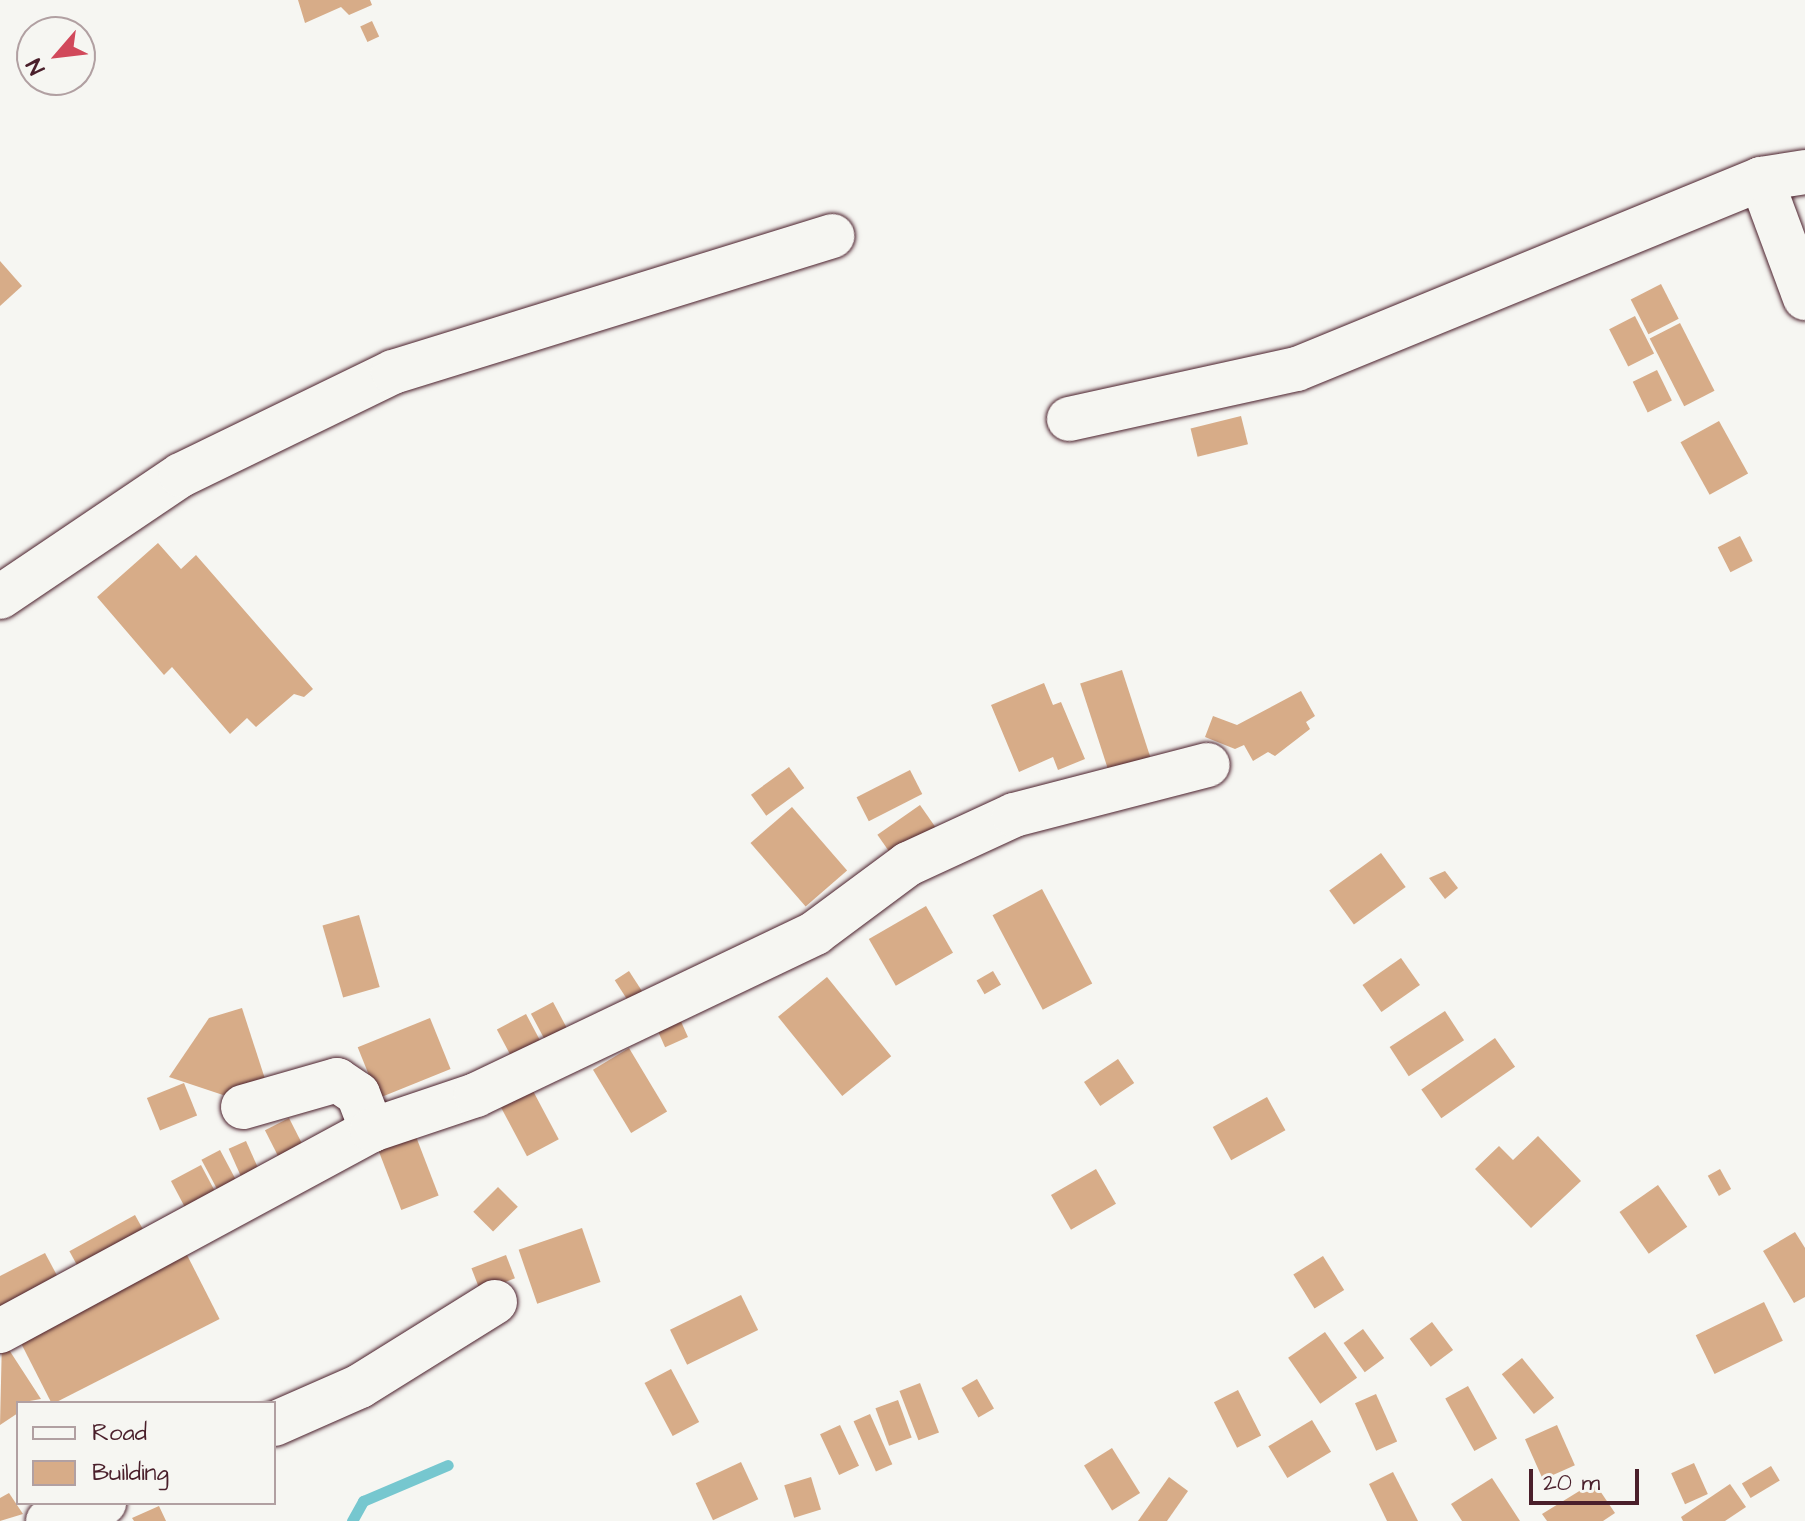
<!DOCTYPE html>
<html>
<head>
<meta charset="utf-8">
<style>
	body { margin:0 }
	#map { position:relative; width:1805px; height:1521px; overflow:hidden; background:#f6f6f2; font-family:"Architects Daughter",sans-serif }
	div>[style] { position:absolute }
	.stream>* { height:11px; margin:-5.5px; padding:0 5.5px; transform-origin:5.5px; border-radius:5.5px; background:#76c7cf }
	.building>* { inset:0; background:#d7ac88; transform-origin:0 0 }
	.roads { filter:drop-shadow(0 0 2px #4a1f2b) drop-shadow(0 0 2px #4a1f2b) }
	.minor>* { height:44px; margin:-22px; padding:0 22px; transform-origin:22px; border-radius:22px; background:#f6f6f2 }
	span { translate:-50% -50%; white-space:nowrap; text-align:center; line-height:1.15; -webkit-text-stroke:7px #f6f6f2; paint-order:stroke }
	.legend { position:absolute; left:16px; top:1401px; width:260px; height:104px; box-sizing:border-box; background:#f6f6f2; border:2px solid #b1a0a2; margin:0; padding:10px 14px; list-style:none; font-size:24px; color:#4a1f2b }
	.legend li { display:flex; align-items:center; gap:16px; height:40px }
	.legend b { width:40px; border:2px solid #b1a0a2 }
	.north { position:absolute; left:16px; top:16px; width:80px; height:80px; box-sizing:border-box; background:#f6f6f2; border:2px solid #b1a0a2; border-radius:50%; rotate:242deg; font-size:22px; font-weight:700; line-height:32px; text-align:center; color:#4a1f2b }
	.north::after { content:''; display:block; margin:auto; width:28px; height:36px; background:#d1495b; clip-path:polygon(50% 0,100% 100%,50% 72%,0 100%) }
	.scale { position:absolute; left:1529px; top:1469px; width:110px; height:36px; box-sizing:border-box; border:4px solid #4a1f2b; border-top:0; padding-left:10px; font-size:24px; line-height:28px; white-space:nowrap; color:#4a1f2b; -webkit-text-stroke:6px #f6f6f2; paint-order:stroke }
</style>
</head>
<body>
<div id="map">
	<div class="stream">
		<div style="left:352px;top:1521px;width:23px;rotate:-61deg"></div>
		<div style="left:363px;top:1501px;width:92px;rotate:-23deg"></div>
	</div>
	<div class="building">
		<div style="clip-path:polygon(298px 0,370px 0,372px 5px,349px 15px,341px 7px,305px 23px)"></div>
		<div style="left:372px;top:21px;width:17px;height:13px;rotate:65deg"></div>
		<div style="clip-path:polygon(0 261px,22px 286px,0 306px)"></div>
		<div style="left:1661px;top:284px;width:39px;height:34px;rotate:63deg"></div>
		<div style="left:1635px;top:316px;width:42px;height:29px;rotate:63deg"></div>
		<div style="left:1680px;top:323px;width:76px;height:34px;rotate:63deg"></div>
		<div style="left:1657px;top:370px;width:34px;height:27px;rotate:64deg"></div>
		<div style="left:1241px;top:416px;width:29px;height:52px;rotate:76deg"></div>
		<div style="left:1719px;top:421px;width:60px;height:44px;rotate:61deg"></div>
		<div style="left:1740px;top:536px;width:28px;height:25px;rotate:63deg"></div>
		<div style="clip-path:polygon(158px 543px,181px 569px,196px 555px,313px 689px,304px 697px,294px 694px,256px 727px,247px 718px,230px 734px,172px 667px,164px 675px,97px 597px)"></div>
		<div style="left:1122px;top:670px;width:102px;height:44px;rotate:72deg"></div>
		<div style="clip-path:polygon(1044px 683px,1053px 705px,1061px 702px,1085px 759px,1058px 770px,1053px 757px,1019px 772px,991px 705px)"></div>
		<div style="clip-path:polygon(1301px 691px,1315px 716px,1306px 722px,1310px 729px,1275px 756px,1268px 752px,1253px 761px,1244px 745px,1235px 749px,1205px 737px,1213px 716px,1237px 725px)"></div>
		<div style="left:789px;top:767px;width:26px;height:47px;rotate:54deg"></div>
		<div style="left:910px;top:770px;width:27px;height:60px;rotate:63deg"></div>
		<div style="left:920px;top:805px;width:28px;height:52px;rotate:55deg"></div>
		<div style="left:792px;top:807px;width:84px;height:55px;rotate:49deg"></div>
		<div style="left:1381px;top:853px;width:42px;height:64px;rotate:54deg"></div>
		<div style="clip-path:polygon(1445px 871px,1458px 888px,1445px 899px,1429px 878px)"></div>
		<div style="left:1042px;top:889px;width:107px;height:56px;rotate:62deg"></div>
		<div style="left:926px;top:906px;width:54px;height:66px;rotate:60deg"></div>
		<div style="left:359px;top:915px;width:75px;height:38px;rotate:74deg"></div>
		<div style="left:1401px;top:958px;width:33px;height:47px;rotate:55deg"></div>
		<div style="left:629px;top:971px;width:30px;height:17px;rotate:57deg"></div>
		<div style="left:993px;top:971px;width:16px;height:19px;rotate:60deg"></div>
		<div style="left:827px;top:977px;width:102px;height:63px;rotate:51deg"></div>
		<div style="left:553px;top:1002px;width:32px;height:25px;rotate:62deg"></div>
		<div style="clip-path:polygon(242px 1008px,266px 1082px,223px 1095px,169px 1077px,209px 1018px)"></div>
		<div style="left:1445px;top:1011px;width:35px;height:66px;rotate:57deg"></div>
		<div style="left:526px;top:1014px;width:36px;height:33px;rotate:62deg"></div>
		<div style="left:679px;top:1017px;width:22px;height:25px;rotate:66deg"></div>
		<div style="left:430px;top:1018px;width:55px;height:78px;rotate:68deg"></div>
		<div style="left:1495px;top:1038px;width:35px;height:90px;rotate:55deg"></div>
		<div style="left:629px;top:1048px;width:74px;height:42px;rotate:59deg"></div>
		<div style="left:1118px;top:1059px;width:29px;height:41px;rotate:56deg"></div>
		<div style="left:184px;top:1083px;width:35px;height:40px;rotate:68deg"></div>
		<div style="left:532px;top:1089px;width:57px;height:36px;rotate:62deg"></div>
		<div style="left:1267px;top:1097px;width:38px;height:62px;rotate:61deg"></div>
		<div style="left:289px;top:1118px;width:42px;height:27px;rotate:63deg"></div>
		<div style="left:415px;top:1134px;width:66px;height:40px;rotate:69deg"></div>
		<div style="clip-path:polygon(1538px 1136px,1581px 1181px,1531px 1228px,1475px 1169px,1499px 1146px,1513px 1160px)"></div>
		<div style="left:246px;top:1141px;width:34px;height:19px;rotate:66deg"></div>
		<div style="left:220px;top:1150px;width:49px;height:21px;rotate:62deg"></div>
		<div style="left:201px;top:1165px;width:43px;height:34px;rotate:62deg"></div>
		<div style="left:1096px;top:1169px;width:40px;height:52px;rotate:60deg"></div>
		<div style="left:1720px;top:1169px;width:23px;height:14px;rotate:61deg"></div>
		<div style="left:1658px;top:1185px;width:51px;height:47px;rotate:55deg"></div>
		<div style="left:498px;top:1187px;width:28px;height:35px;rotate:45deg"></div>
		<div style="left:135px;top:1215px;width:31px;height:75px;rotate:61deg"></div>
		<div style="left:582px;top:1228px;width:57px;height:67px;rotate:71deg"></div>
		<div style="clip-path:polygon(1795px 1232px,1805px 1248px,1805px 1297px,1794px 1303px,1763px 1251px)"></div>
		<div style="clip-path:polygon(45px 1253px,60px 1281px,0 1312px,0 1276px)"></div>
		<div style="left:186px;top:1253px;width:74px;height:188px;rotate:63deg"></div>
		<div style="left:506px;top:1255px;width:25px;height:37px;rotate:69deg"></div>
		<div style="left:1323px;top:1256px;width:40px;height:35px;rotate:58deg"></div>
		<div style="left:741px;top:1295px;width:39px;height:79px;rotate:64deg"></div>
		<div style="left:1764px;top:1302px;width:43px;height:76px;rotate:64deg"></div>
		<div style="left:1432px;top:1322px;width:35px;height:28px;rotate:53deg"></div>
		<div style="left:1363px;top:1329px;width:36px;height:24px;rotate:54deg"></div>
		<div style="left:1325px;top:1332px;width:56px;height:45px;rotate:55deg"></div>
		<div style="clip-path:polygon(2px 1339px,41px 1399px,18px 1403px,18px 1413px,0 1425px)"></div>
		<div style="left:1522px;top:1358px;width:51px;height:26px;rotate:51deg"></div>
		<div style="left:671px;top:1369px;width:60px;height:30px;rotate:62deg"></div>
		<div style="left:977px;top:1379px;width:34px;height:18px;rotate:60deg"></div>
		<div style="left:920px;top:1383px;width:53px;height:22px;rotate:69deg"></div>
		<div style="left:1468px;top:1386px;width:60px;height:26px;rotate:61deg"></div>
		<div style="left:1238px;top:1390px;width:51px;height:27px;rotate:63deg"></div>
		<div style="left:1376px;top:1394px;width:52px;height:23px;rotate:66deg"></div>
		<div style="left:898px;top:1400px;width:40px;height:24px;rotate:70deg"></div>
		<div style="left:870px;top:1414px;width:55px;height:18px;rotate:66deg"></div>
		<div style="left:1312px;top:1420px;width:37px;height:51px;rotate:59deg"></div>
		<div style="left:840px;top:1425px;width:45px;height:22px;rotate:65deg"></div>
		<div style="left:1557px;top:1425px;width:44px;height:35px;rotate:66deg"></div>
		<div style="left:1112px;top:1448px;width:53px;height:33px;rotate:58deg"></div>
		<div style="left:741px;top:1462px;width:41px;height:50px;rotate:65deg"></div>
		<div style="left:1694px;top:1463px;width:34px;height:25px;rotate:66deg"></div>
		<div style="left:1771px;top:1466px;width:17px;height:34px;rotate:59deg"></div>
		<div style="clip-path:polygon(1393px 1472px,1418px 1521px,1387px 1521px,1369px 1484px)"></div>
		<div style="left:811px;top:1477px;width:34px;height:28px;rotate:73deg"></div>
		<div style="clip-path:polygon(1169px 1477px,1188px 1491px,1167px 1521px,1138px 1521px)"></div>
		<div style="clip-path:polygon(1492px 1478px,1520px 1521px,1462px 1521px,1451px 1504px)"></div>
		<div style="clip-path:polygon(1594px 1482px,1615px 1513px,1603px 1521px,1547px 1521px,1542px 1514px)"></div>
		<div style="clip-path:polygon(1730px 1484px,1746px 1507px,1725px 1521px,1683px 1521px,1681px 1517px)"></div>
		<div style="clip-path:polygon(9px 1493px,23px 1514px,0 1521px,0 1498px)"></div>
		<div style="clip-path:polygon(159px 1506px,166px 1521px,134px 1521px,132px 1518px)"></div>
	</div>
	<div class="roads">
		<div class="minor">
			<div style="left:1761px;top:179px;width:127px;rotate:69.7deg"></div>
			<div style="left:1069px;top:419px;width:233px;rotate:-12.4deg"></div>
			<div style="left:1297px;top:369px;width:501px;rotate:-22.27deg"></div>
			<div style="left:1761px;top:179px;width:45px;rotate:-9deg"></div>
			<div style="left:0;top:597px;width:218px;rotate:-34deg"></div>
			<div style="left:181px;top:475px;width:236px;rotate:-25.9deg"></div>
			<div style="left:393px;top:372px;width:460px;rotate:-17.2deg"></div>
			<div style="left:243px;top:1107px;width:98px;rotate:-16deg"></div>
			<div style="left:337px;top:1080px;width:25px;rotate:34deg"></div>
			<div style="left:358px;top:1094px;width:39px;rotate:69deg"></div>
			<div style="left:0;top:1331px;width:423px;rotate:-28.4deg"></div>
			<div style="left:372px;top:1130px;width:110px;rotate:-18.6deg"></div>
			<div style="left:476px;top:1095px;width:376px;rotate:-25.5deg"></div>
			<div style="left:815px;top:933px;width:116px;rotate:-36.6deg"></div>
			<div style="left:908px;top:864px;width:117px;rotate:-24.8deg"></div>
			<div style="left:1014px;top:815px;width:200px;rotate:-14.5deg"></div>
			<div style="left:274px;top:1424px;width:94px;rotate:-23.8deg"></div>
			<div style="left:360px;top:1386px;width:159px;rotate:-31.9deg"></div>
			<div style="left:48px;top:1521px;width:59px;rotate:-17.8deg"></div>
		</div>
	</div>
	<ul class="legend">
	<li><b style="height:10px;background:#f6f6f2"></b>Road</li>
	<li><b style="height:22px;background:#d7ac88"></b>Building</li>
	</ul>
	<div class="north">N</div>
	<div class="scale">20 m</div>
</div>
</body>
</html>
